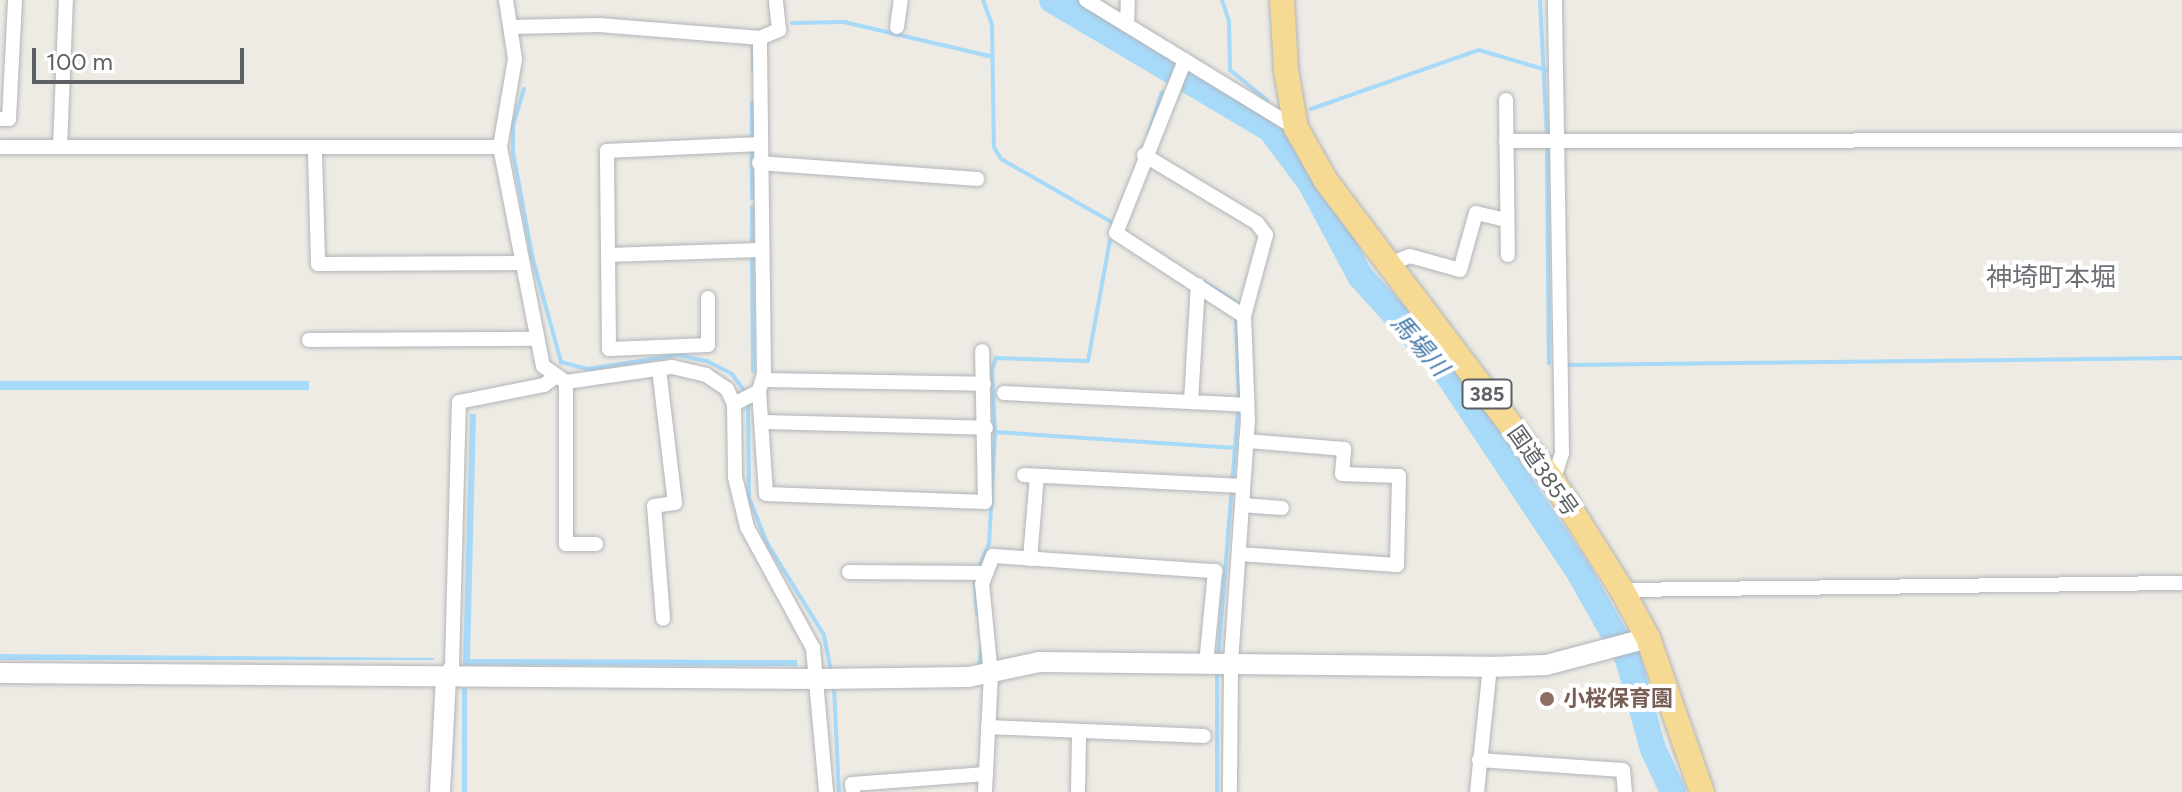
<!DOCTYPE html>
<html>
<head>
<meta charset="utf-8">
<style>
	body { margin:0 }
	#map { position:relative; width:2182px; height:792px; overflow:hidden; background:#edebe4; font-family:Figtree,"Noto Sans JP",sans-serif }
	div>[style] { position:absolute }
	.water>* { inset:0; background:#a7d9f9; transform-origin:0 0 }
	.stream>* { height:4px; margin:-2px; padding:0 2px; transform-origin:2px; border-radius:2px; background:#a7d9f9 }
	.river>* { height:26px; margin:-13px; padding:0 13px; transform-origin:13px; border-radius:13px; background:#a7d9f9 }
	.roads { filter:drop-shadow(0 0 2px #b1b4b8) drop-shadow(0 0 2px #b1b4b8) }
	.street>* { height:14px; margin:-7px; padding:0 7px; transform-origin:7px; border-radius:7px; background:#fff }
	.secondary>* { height:20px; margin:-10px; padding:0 10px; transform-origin:10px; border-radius:10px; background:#fff }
	.highway>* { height:24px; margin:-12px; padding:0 12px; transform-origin:12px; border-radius:12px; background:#f6d992 }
	.dots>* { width:22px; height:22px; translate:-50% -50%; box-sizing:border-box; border:4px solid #fff; border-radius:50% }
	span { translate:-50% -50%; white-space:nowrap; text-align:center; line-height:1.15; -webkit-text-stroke:8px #fff; paint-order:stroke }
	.shield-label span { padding:2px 6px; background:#fff; border:2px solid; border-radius:6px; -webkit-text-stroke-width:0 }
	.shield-label { font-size:20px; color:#5c5f63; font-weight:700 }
	.street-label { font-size:22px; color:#5c5f63 }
	.education-label { font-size:22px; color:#785e54; font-weight:700 }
	.left { translate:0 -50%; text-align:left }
	.water-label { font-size:24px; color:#457aaa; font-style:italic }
	.quarter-label { font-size:26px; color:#6d7175 }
	.scale { position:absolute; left:32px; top:48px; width:212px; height:36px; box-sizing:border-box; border:4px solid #5c5f63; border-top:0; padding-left:10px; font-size:24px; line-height:28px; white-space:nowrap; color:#5c5f63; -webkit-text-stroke:6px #fff; paint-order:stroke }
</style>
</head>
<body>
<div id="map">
	<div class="water">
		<div style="left:309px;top:381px;width:9px;height:309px;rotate:90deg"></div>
		<div style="clip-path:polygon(470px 414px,476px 414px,470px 659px,797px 660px,797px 666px,463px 665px)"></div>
		<div style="clip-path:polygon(0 654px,434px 658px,435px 660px,0 660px)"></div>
		<div style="left:462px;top:688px;width:5px;height:104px"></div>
	</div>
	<div class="stream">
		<div style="left:983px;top:0;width:27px;rotate:70deg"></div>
		<div style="left:992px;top:25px;width:122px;rotate:89.1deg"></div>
		<div style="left:994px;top:147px;width:14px;rotate:60deg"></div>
		<div style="left:1001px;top:159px;width:129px;rotate:29.7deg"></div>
		<div style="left:1222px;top:0;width:22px;rotate:72deg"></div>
		<div style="left:1229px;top:21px;width:49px;rotate:88.8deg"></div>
		<div style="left:1230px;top:70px;width:48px;rotate:39deg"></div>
		<div style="left:1540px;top:0;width:137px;rotate:87.1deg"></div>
		<div style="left:792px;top:23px;width:52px;rotate:-1.1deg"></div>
		<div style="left:844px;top:22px;width:149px;rotate:13.2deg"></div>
		<div style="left:753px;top:70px;width:25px;rotate:-90deg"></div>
		<div style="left:524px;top:89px;width:38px;rotate:107deg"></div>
		<div style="left:513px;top:125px;width:27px;rotate:90deg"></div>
		<div style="left:513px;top:152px;width:106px;rotate:79.6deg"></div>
		<div style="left:532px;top:256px;width:110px;rotate:74.7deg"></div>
		<div style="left:561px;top:362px;width:28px;rotate:15deg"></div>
		<div style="left:588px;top:369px;width:91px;rotate:-8.8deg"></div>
		<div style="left:678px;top:355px;width:30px;rotate:12deg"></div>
		<div style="left:707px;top:361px;width:28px;rotate:27deg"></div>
		<div style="left:732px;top:374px;width:24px;rotate:54deg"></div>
		<div style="left:1311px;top:109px;width:178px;rotate:-19.4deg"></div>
		<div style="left:1479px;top:50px;width:70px;rotate:16.6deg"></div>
		<div style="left:752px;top:136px;width:33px;rotate:-90deg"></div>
		<div style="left:1148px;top:136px;width:46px;rotate:-72.3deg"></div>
		<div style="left:1547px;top:146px;width:217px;rotate:89.5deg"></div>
		<div style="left:752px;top:198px;width:46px;rotate:-90deg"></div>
		<div style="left:752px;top:240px;width:33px;rotate:-90deg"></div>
		<div style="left:752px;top:259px;width:112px;rotate:89.5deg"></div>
		<div style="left:1204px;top:282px;width:36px;rotate:32deg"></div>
		<div style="left:1236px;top:319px;width:81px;rotate:87.9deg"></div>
		<div style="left:1568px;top:365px;width:614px;rotate:-0.65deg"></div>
		<div style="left:748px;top:401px;width:97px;rotate:89.4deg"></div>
		<div style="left:749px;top:498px;width:48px;rotate:68.2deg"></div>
		<div style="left:767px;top:543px;width:108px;rotate:58.2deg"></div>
		<div style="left:824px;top:635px;width:37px;rotate:79deg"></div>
		<div style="left:995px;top:432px;width:62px;rotate:-92.8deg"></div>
		<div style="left:992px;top:370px;width:13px;rotate:-72deg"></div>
		<div style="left:996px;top:358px;width:92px;rotate:1.9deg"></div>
		<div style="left:1088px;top:361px;width:123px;rotate:-79.7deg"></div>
		<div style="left:980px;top:565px;width:23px;rotate:-67deg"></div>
		<div style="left:989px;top:544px;width:112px;rotate:-86.9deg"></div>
		<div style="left:995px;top:432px;width:241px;rotate:3.8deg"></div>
		<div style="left:975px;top:582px;width:32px;rotate:86deg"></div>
		<div style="left:1218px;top:659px;width:251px;rotate:-85.4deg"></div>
		<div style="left:979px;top:666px;width:21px;rotate:-82deg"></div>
		<div style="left:834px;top:687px;width:105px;rotate:87.3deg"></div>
		<div style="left:1217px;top:792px;width:120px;rotate:-90deg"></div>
	</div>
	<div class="river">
		<div style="left:1052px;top:0;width:253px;rotate:30.6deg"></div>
		<div style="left:1270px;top:129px;width:66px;rotate:53deg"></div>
		<div style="left:1310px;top:182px;width:106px;rotate:62deg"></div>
		<div style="left:1360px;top:276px;width:125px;rotate:47.9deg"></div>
		<div style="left:1444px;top:369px;width:246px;rotate:56.4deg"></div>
		<div style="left:1580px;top:574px;width:98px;rotate:60.5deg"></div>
		<div style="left:1628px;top:659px;width:93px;rotate:74.5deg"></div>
		<div style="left:1653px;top:749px;width:47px;rotate:65.1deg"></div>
	</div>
	<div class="roads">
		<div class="street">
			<div style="left:506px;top:0;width:60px;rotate:81.3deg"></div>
			<div style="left:515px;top:59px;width:89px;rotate:99.7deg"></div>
			<div style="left:500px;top:147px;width:223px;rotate:78.9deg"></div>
			<div style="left:543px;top:366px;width:28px;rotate:35deg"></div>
			<div style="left:566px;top:382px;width:107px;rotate:-8.1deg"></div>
			<div style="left:672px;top:367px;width:35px;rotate:13deg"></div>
			<div style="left:706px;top:375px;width:25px;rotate:34deg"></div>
			<div style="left:727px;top:389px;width:17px;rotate:65deg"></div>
			<div style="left:734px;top:404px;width:73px;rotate:89.2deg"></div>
			<div style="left:735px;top:477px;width:51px;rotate:76.5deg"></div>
			<div style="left:747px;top:527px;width:138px;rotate:61.4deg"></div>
			<div style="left:813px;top:648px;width:145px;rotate:84.8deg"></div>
			<div style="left:1086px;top:0;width:246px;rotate:31.4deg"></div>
			<div style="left:1127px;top:25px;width:25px;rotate:-88deg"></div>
			<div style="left:512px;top:27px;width:87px;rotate:-1.3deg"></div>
			<div style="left:599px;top:25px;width:162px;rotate:4.6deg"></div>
			<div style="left:760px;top:38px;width:21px;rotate:-23deg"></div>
			<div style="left:779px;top:30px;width:30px;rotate:-96deg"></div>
			<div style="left:897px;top:27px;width:27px;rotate:-82deg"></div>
			<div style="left:1185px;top:60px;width:186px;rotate:111.7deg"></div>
			<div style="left:1116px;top:233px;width:153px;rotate:33deg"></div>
			<div style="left:1506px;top:100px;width:155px;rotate:89.3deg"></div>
			<div style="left:0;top:119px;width:9px"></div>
			<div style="left:9px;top:119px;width:119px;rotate:-87.1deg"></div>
			<div style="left:1506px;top:141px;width:676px;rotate:-0.08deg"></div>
			<div style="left:0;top:147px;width:500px"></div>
			<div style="left:60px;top:147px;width:147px;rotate:-87.7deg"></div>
			<div style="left:315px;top:154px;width:110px;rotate:88.4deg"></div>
			<div style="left:318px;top:264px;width:204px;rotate:-0.3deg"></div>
			<div style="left:1144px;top:155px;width:132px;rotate:31deg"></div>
			<div style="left:1257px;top:223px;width:15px;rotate:53deg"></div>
			<div style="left:1266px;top:235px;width:84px;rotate:105.2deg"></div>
			<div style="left:1244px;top:316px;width:103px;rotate:87.8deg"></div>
			<div style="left:1248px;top:419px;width:247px;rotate:94deg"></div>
			<div style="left:1231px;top:665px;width:127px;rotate:90.5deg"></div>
			<div style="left:759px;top:163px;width:219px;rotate:4.2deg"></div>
			<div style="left:608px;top:255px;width:151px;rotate:-1.9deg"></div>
			<div style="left:1389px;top:264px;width:22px;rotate:-21deg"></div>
			<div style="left:1410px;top:256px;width:52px;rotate:15.6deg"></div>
			<div style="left:1460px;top:270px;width:59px;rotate:-74.3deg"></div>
			<div style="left:1476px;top:213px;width:32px;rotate:13deg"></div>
			<div style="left:708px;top:298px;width:47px;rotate:90deg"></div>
			<div style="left:708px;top:345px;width:99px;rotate:177.7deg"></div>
			<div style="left:609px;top:349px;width:198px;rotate:-90.6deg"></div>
			<div style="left:607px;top:151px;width:152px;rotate:-2.6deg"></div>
			<div style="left:309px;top:340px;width:228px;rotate:-0.3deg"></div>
			<div style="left:659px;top:369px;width:135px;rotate:83.2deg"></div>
			<div style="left:675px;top:503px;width:21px;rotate:172deg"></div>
			<div style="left:654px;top:506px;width:113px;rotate:85.4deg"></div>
			<div style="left:763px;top:380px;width:221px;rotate:1deg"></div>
			<div style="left:566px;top:382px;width:162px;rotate:90deg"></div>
			<div style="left:566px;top:544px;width:30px"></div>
			<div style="left:759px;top:391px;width:103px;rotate:86.1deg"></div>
			<div style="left:766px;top:494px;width:219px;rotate:2.1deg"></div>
			<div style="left:985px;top:502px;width:151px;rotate:-91.1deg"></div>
			<div style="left:1004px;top:393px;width:243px;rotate:2.8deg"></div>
			<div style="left:1191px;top:402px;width:117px;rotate:-86.6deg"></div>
			<div style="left:734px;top:404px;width:28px;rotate:-27deg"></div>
			<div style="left:759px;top:391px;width:18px;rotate:-74deg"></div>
			<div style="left:764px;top:374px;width:336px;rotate:-90.7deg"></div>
			<div style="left:764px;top:422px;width:222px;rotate:1.5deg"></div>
			<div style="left:1024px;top:475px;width:219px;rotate:2.9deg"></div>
			<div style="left:1553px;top:481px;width:29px;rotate:-72deg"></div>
			<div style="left:1562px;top:453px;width:453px;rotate:-90.9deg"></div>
			<div style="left:1242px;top:505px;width:40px;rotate:4.3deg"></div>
			<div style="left:1239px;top:554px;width:158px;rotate:4deg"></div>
			<div style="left:1397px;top:565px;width:89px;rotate:-88.7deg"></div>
			<div style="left:1399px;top:476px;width:57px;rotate:-178deg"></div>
			<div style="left:1342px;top:474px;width:25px;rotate:-85deg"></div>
			<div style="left:1344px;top:449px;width:98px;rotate:-175.3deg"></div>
			<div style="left:1030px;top:559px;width:83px;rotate:-85.2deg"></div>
			<div style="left:849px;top:572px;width:137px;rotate:0.4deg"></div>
			<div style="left:1622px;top:590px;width:560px;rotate:-0.72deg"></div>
			<div style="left:446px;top:676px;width:13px;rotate:-61deg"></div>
			<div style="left:452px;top:665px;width:263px;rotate:-88.5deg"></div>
			<div style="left:459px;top:402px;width:87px;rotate:-11.3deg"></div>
			<div style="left:544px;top:385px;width:14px;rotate:-36deg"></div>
			<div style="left:988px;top:727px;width:216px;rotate:2.4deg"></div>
			<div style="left:1479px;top:760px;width:144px;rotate:4deg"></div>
			<div style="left:1623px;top:770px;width:22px;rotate:85deg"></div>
			<div style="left:853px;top:792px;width:8px;rotate:-97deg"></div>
			<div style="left:852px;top:784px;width:134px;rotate:-4.3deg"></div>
			<div style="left:985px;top:792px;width:117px;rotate:-87.1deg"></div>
			<div style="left:991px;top:675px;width:91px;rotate:-95.6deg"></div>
			<div style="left:982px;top:584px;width:30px;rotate:-69deg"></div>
			<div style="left:993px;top:556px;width:223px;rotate:3.9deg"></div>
			<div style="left:1215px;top:571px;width:94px;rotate:95.5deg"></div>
			<div style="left:1078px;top:792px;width:60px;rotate:-89deg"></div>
			<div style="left:1477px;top:792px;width:126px;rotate:-84.1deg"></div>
		</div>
		<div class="secondary">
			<div style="left:0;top:673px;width:818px;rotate:0.42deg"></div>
			<div style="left:818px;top:679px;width:151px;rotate:-0.8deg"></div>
			<div style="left:969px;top:677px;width:72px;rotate:-12.1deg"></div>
			<div style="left:1039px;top:662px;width:451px;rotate:0.6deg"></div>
			<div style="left:1490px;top:667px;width:56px;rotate:-2deg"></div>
			<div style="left:1546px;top:665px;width:106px;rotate:-14.8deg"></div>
			<div style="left:440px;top:792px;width:116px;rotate:-87deg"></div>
		</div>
		<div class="highway">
			<div style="left:1282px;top:0;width:70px;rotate:86.7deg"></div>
			<div style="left:1286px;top:70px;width:59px;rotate:80.2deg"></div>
			<div style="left:1296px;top:128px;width:61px;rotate:60.5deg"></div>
			<div style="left:1326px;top:181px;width:376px;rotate:52.9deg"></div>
			<div style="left:1553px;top:481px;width:129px;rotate:57.7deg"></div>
			<div style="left:1622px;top:590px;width:55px;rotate:61.6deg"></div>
			<div style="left:1648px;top:638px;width:163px;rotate:70.7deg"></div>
		</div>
	</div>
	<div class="dots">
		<div style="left:1547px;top:699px;background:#8d6e63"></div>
	</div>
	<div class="shield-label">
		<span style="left:1487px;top:394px">385</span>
	</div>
	<div class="street-label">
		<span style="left:1543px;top:471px;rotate:55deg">国道385号</span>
	</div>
	<div class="education-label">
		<span class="left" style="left:1563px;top:699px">小桜保育園</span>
	</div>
	<div class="water-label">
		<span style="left:1420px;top:345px;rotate:49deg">馬場川</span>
	</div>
	<div class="quarter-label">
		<span style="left:2051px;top:278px">神埼町本堀</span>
	</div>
	<div class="scale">100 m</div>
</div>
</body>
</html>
